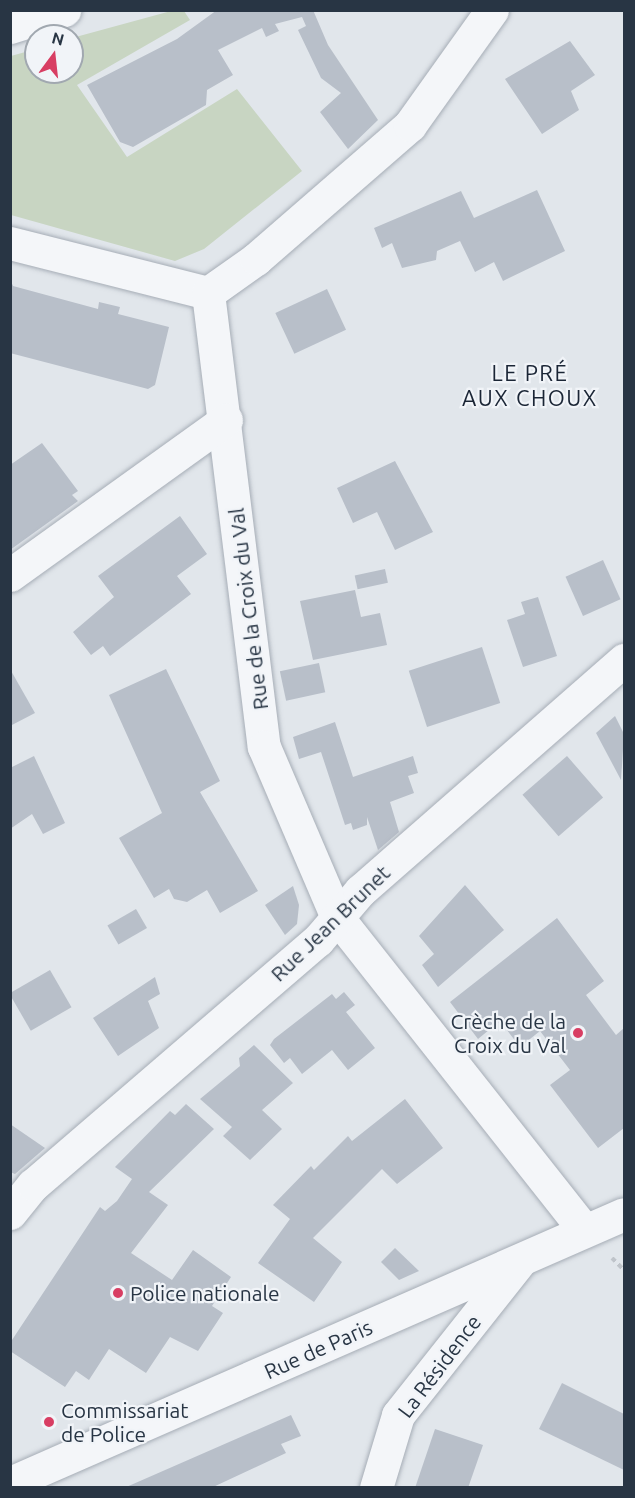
<!DOCTYPE html>
<html>
<head>
<meta charset="utf-8">
<style>
	body { margin:0 }
	#map { position:relative; width:635px; height:1498px; overflow:hidden; background:#e1e6eb; font-family:Ubuntu,sans-serif }
	div>[style] { position:absolute }
	.green>* { inset:0; background:#c8d5c2 }
	.building>* { inset:0; background:#b8bfc9; transform-origin:0 0 }
	.path>* { height:4px; margin-top:-2px; transform-origin:0; background:repeating-linear-gradient(90deg,#bfc4ca 0 4.5px,transparent 0 9px) }
	.roads { filter:drop-shadow(0 0 2px #a6adb6) drop-shadow(0 0 2px #a6adb6) }
	.minor>* { height:33px; margin:-16.5px; padding:0 16.5px; transform-origin:16.5px; border-radius:16.5px; background:#f4f6f9 }
	.dots>* { width:16px; height:16px; translate:-50% -50%; box-sizing:border-box; border:3px solid #f1f4f8; border-radius:50% }
	span { translate:-50% -50%; white-space:nowrap; text-align:center; line-height:1.15; -webkit-text-stroke:4.5px #f1f4f8; paint-order:stroke }
	.street-label { font-size:21px; color:#283544 }
	.poi-label { font-size:21px; color:#283544 }
	.right { translate:-100% -50%; text-align:right }
	.left { translate:0 -50%; text-align:left }
	.neighbourhood-label { font-size:22px; color:#1a2535; letter-spacing:1.5px }
	.frame { position:absolute; inset:0; border:12px solid #283544; pointer-events:none }
	.north { position:absolute; left:24px; top:24px; width:60px; height:60px; box-sizing:border-box; background:#f1f4f8; border:2px solid #a1a8b0; border-radius:50%; rotate:15deg; font-size:16px; font-weight:700; line-height:24px; text-align:center; color:#283544 }
	.north::after { content:''; display:block; margin:auto; width:21px; height:27px; background:#d83e63; clip-path:polygon(50% 0,100% 100%,50% 72%,0 100%) }
</style>
</head>
<body>
<div id="map">
	<div class="green">
		<div style="clip-path:polygon(171px 11px,184px 11px,190px 20px,77px 85px,127px 157px,237px 89px,302px 171px,204px 249px,175px 261px,11px 215px,11px 56px,36px 49px,36px 72px,72px 72px,72px 38px)"></div>
	</div>
	<div class="building">
		<div style="clip-path:polygon(217px 10px,313px 10px,328px 45px,378px 120px,348px 149px,320px 112px,341px 93px,321px 78px,298px 30px,306px 26px,302px 17px,275px 24px,279px 31px,266px 37px,262px 28px,218px 50px,233px 75px,207px 90px,206px 105px,133px 147px,120px 142px,87px 85px,177px 39px)"></div>
		<div style="clip-path:polygon(570px 41px,595px 75px,571px 91px,579px 110px,542px 134px,505px 79px)"></div>
		<div style="clip-path:polygon(537px 190px,565px 251px,503px 281px,494px 262px,475px 272px,460px 241px,437px 251px,436px 260px,402px 268px,392px 243px,382px 248px,374px 228px,461px 191px,474px 218px)"></div>
		<div style="clip-path:polygon(10px 279px,13px 286px,98px 309px,99px 302px,120px 307px,118px 314px,169px 327px,155px 385px,148px 389px,10px 353px)"></div>
		<div style="left:327px;top:289px;width:45px;height:57px;rotate:65deg"></div>
		<div style="clip-path:polygon(42px 443px,78px 491px,72px 495px,78px 501px,10px 550px,10px 465px)"></div>
		<div style="clip-path:polygon(395px 461px,433px 532px,395px 550px,377px 512px,353px 523px,337px 488px)"></div>
		<div style="clip-path:polygon(180px 516px,207px 554px,177px 576px,191px 594px,110px 656px,103px 646px,91px 655px,73px 632px,114px 597px,98px 576px)"></div>
		<div style="left:603px;top:560px;width:43px;height:41px;rotate:66deg"></div>
		<div style="left:385px;top:569px;width:14px;height:31px;rotate:78deg"></div>
		<div style="clip-path:polygon(355px 590px,361px 617px,380px 613px,387px 645px,313px 660px,300px 601px)"></div>
		<div style="clip-path:polygon(538px 597px,557px 656px,523px 667px,507px 620px,525px 614px,521px 602px)"></div>
		<div style="left:482px;top:647px;width:59px;height:77px;rotate:72deg"></div>
		<div style="left:319px;top:663px;width:30px;height:40px;rotate:78deg"></div>
		<div style="clip-path:polygon(10px 669px,35px 713px,10px 726px)"></div>
		<div style="clip-path:polygon(166px 669px,220px 781px,200px 792px,258px 891px,220px 913px,207px 890px,187px 902px,174px 899px,169px 889px,154px 898px,119px 838px,162px 813px,109px 695px)"></div>
		<div style="clip-path:polygon(615px 716px,624px 734px,621px 780px,596px 733px)"></div>
		<div style="clip-path:polygon(335px 722px,353px 777px,413px 756px,418px 773px,408px 776px,414px 793px,390px 802px,399px 832px,378px 850px,367px 817px,367px 825px,353px 830px,351px 823px,345px 825px,321px 752px,299px 759px,293px 737px)"></div>
		<div style="clip-path:polygon(34px 756px,65px 823px,43px 834px,32px 814px,10px 829px,10px 768px)"></div>
		<div style="left:567px;top:756px;width:55px;height:59px;rotate:49deg"></div>
		<div style="clip-path:polygon(465px 885px,504px 930px,438px 987px,422px 965px,434px 954px,419px 936px)"></div>
		<div style="clip-path:polygon(293px 886px,299px 905px,297px 924px,285px 935px,265px 905px)"></div>
		<div style="left:136px;top:909px;width:22px;height:33px;rotate:60deg"></div>
		<div style="clip-path:polygon(557px 918px,604px 981px,586px 995px,616px 1035px,624px 1028px,624px 1128px,598px 1148px,550px 1085px,570px 1070px,540px 1031px,520px 1047px,500px 1021px,478px 1039px,450px 1002px)"></div>
		<div style="left:50px;top:970px;width:43px;height:47px;rotate:60deg"></div>
		<div style="clip-path:polygon(155px 977px,160px 994px,148px 1001px,159px 1028px,118px 1056px,93px 1018px)"></div>
		<div style="clip-path:polygon(344px 992px,355px 1005px,346px 1012px,375px 1048px,348px 1070px,332px 1050px,302px 1074px,290px 1058px,284px 1063px,270px 1045px,274px 1039px,332px 994px,336px 999px)"></div>
		<div style="clip-path:polygon(254px 1045px,293px 1083px,262px 1110px,282px 1129px,250px 1160px,223px 1136px,232px 1127px,200px 1099px,240px 1066px,239px 1058px)"></div>
		<div style="clip-path:polygon(405px 1099px,443px 1148px,397px 1184px,382px 1169px,313px 1238px,342px 1262px,314px 1302px,258px 1263px,290px 1219px,273px 1205px,311px 1166px,314px 1170px,348px 1136px,352px 1141px)"></div>
		<div style="clip-path:polygon(186px 1104px,214px 1129px,149px 1192px,168px 1205px,131px 1253px,172px 1280px,193px 1250px,231px 1277px,212px 1306px,223px 1313px,198px 1351px,170px 1337px,146px 1373px,109px 1349px,89px 1380px,76px 1371px,65px 1387px,10px 1351px,10px 1343px,100px 1207px,105px 1211px,117px 1201px,132px 1179px,115px 1167px,170px 1111px,175px 1115px)"></div>
		<div style="clip-path:polygon(10px 1124px,45px 1148px,15px 1174px,10px 1172px)"></div>
		<div style="clip-path:polygon(395px 1248px,419px 1271px,399px 1280px,381px 1262px)"></div>
		<div style="clip-path:polygon(562px 1383px,624px 1414px,624px 1470px,539px 1429px)"></div>
		<div style="clip-path:polygon(291px 1415px,301px 1436px,281px 1444px,286px 1453px,211px 1488px,124px 1488px)"></div>
		<div style="clip-path:polygon(435px 1429px,483px 1445px,468px 1488px,415px 1488px)"></div>
	</div>
	<div class="path">
		<div style="left:612px;top:1258px;width:17px;rotate:45deg"></div>
	</div>
	<div class="roads">
		<div class="minor">
			<div style="left:10px;top:27px;width:57px;rotate:-17.5deg"></div>
			<div style="left:10px;top:243px;width:204px;rotate:14.2deg"></div>
			<div style="left:208px;top:293px;width:457px;rotate:83deg"></div>
			<div style="left:264px;top:747px;width:185px;rotate:66.8deg"></div>
			<div style="left:337px;top:917px;width:399px;rotate:51.7deg"></div>
			<div style="left:208px;top:293px;width:59px;rotate:-35.3deg"></div>
			<div style="left:256px;top:259px;width:204px;rotate:-41deg"></div>
			<div style="left:410px;top:125px;width:141px;rotate:-54.5deg"></div>
			<div style="left:10px;top:575px;width:266px;rotate:-35.7deg"></div>
			<div style="left:10px;top:1213px;width:36px;rotate:-51deg"></div>
			<div style="left:33px;top:1185px;width:376px;rotate:-40.7deg"></div>
			<div style="left:318px;top:940px;width:65px;rotate:-49.4deg"></div>
			<div style="left:360px;top:891px;width:351px;rotate:-41.2deg"></div>
			<div style="left:10px;top:1483px;width:670px;rotate:-23.66deg"></div>
			<div style="left:376px;top:1488px;width:76px;rotate:-73.2deg"></div>
			<div style="left:398px;top:1415px;width:198px;rotate:-51.6deg"></div>
		</div>
	</div>
	<div class="dots">
		<div style="left:578px;top:1033px;background:#d83e63"></div>
		<div style="left:118px;top:1293px;background:#d83e63"></div>
		<div style="left:49px;top:1422px;background:#d83e63"></div>
	</div>
	<div class="street-label">
		<span style="left:248px;top:609px;rotate:-97deg">Rue de la Croix du Val</span>
		<span style="left:330px;top:923px;rotate:-44deg">Rue Jean Brunet</span>
		<span style="left:318px;top:1349px;rotate:-24deg">Rue de Paris</span>
		<span style="left:439px;top:1366px;rotate:-53deg">La Résidence</span>
	</div>
	<div class="poi-label">
		<span class="right" style="left:566px;top:1033px">Crèche de la<br>Croix du Val</span>
		<span class="left" style="left:130px;top:1293px">Police nationale</span>
		<span class="left" style="left:61px;top:1422px">Commissariat<br>de Police</span>
	</div>
	<div class="neighbourhood-label">
		<span style="left:530px;top:385px">LE PRÉ<br>AUX CHOUX</span>
	</div>
	<div class="frame"></div>
	<div class="north">N</div>
</div>
</body>
</html>
